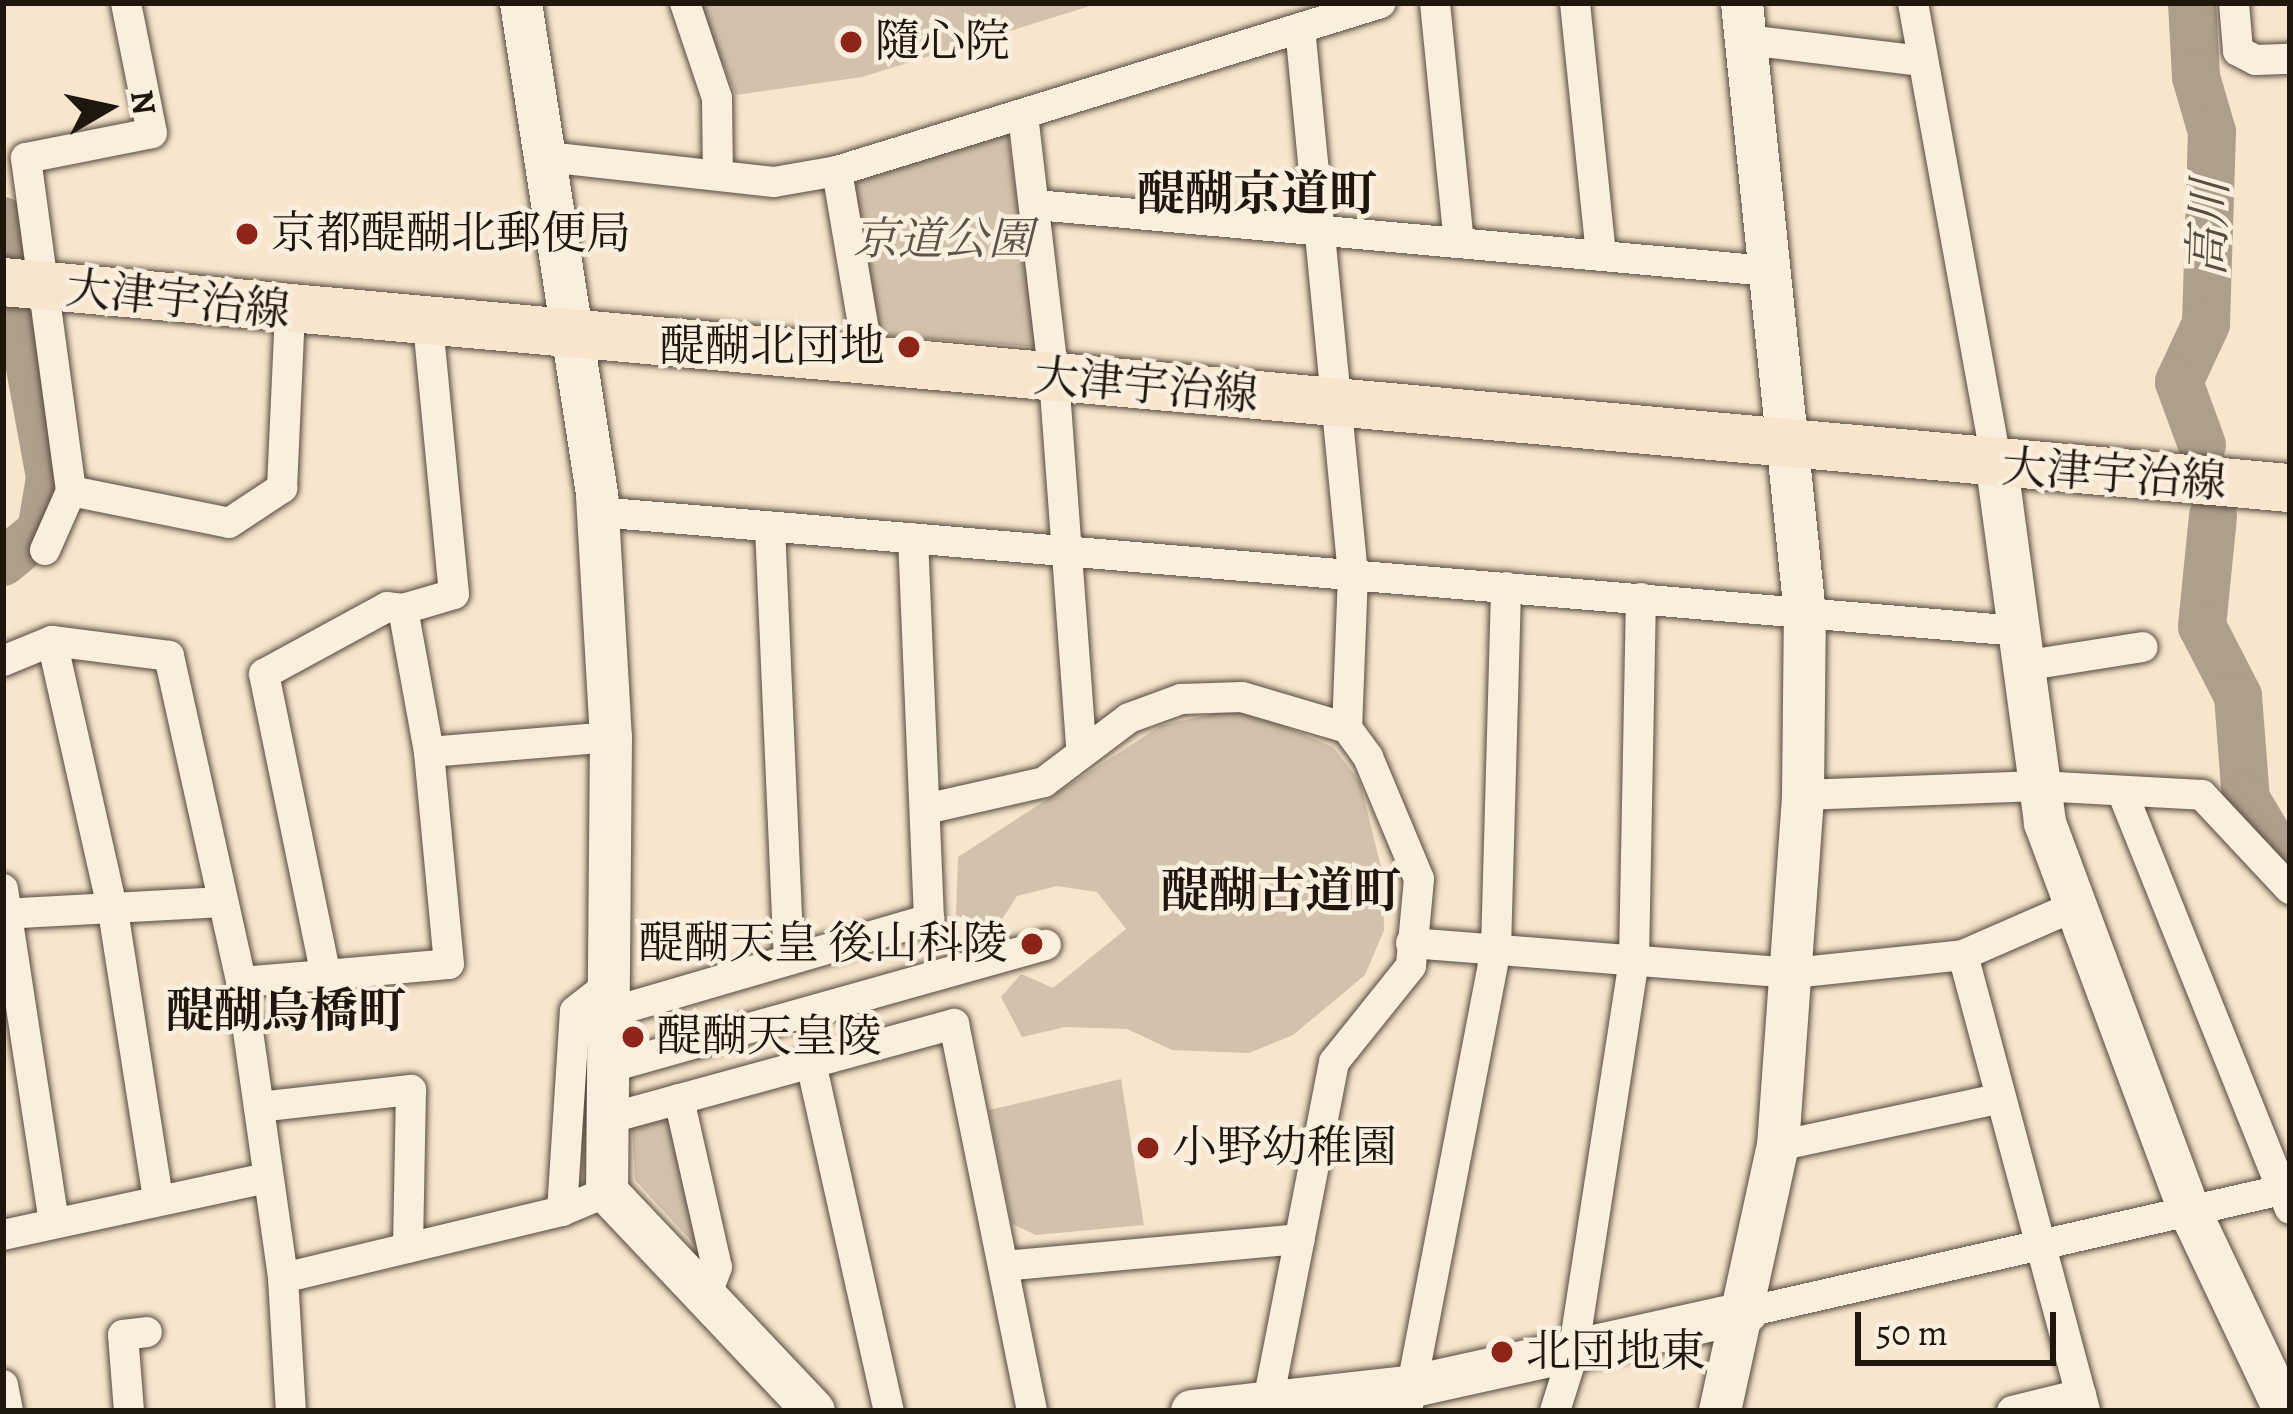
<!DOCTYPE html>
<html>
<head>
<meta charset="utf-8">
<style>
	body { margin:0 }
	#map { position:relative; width:2293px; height:1414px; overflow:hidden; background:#f7e5cd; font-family:Alegreya,"Noto Serif JP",serif }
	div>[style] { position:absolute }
	.green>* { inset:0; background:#d2c2ad }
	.river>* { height:48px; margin:-24px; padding:0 24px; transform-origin:24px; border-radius:24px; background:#ae9f8c }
	.roads { filter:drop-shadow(0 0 3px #554a3e) drop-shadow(0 0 3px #554a3e) }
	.street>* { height:30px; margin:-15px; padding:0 15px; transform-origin:15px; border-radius:15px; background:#faeede }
	.secondary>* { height:42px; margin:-21px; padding:0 21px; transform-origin:21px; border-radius:21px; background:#faeede }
	.primary>* { height:48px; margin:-24px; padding:0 24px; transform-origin:24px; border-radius:24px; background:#f7e5cd }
	.dots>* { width:33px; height:33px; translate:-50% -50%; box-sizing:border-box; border:6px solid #faeede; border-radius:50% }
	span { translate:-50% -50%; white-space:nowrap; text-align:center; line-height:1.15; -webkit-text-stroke:9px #faeede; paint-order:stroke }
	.poi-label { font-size:45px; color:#1f170e }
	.left { translate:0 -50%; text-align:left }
	.right { translate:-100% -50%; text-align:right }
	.park-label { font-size:45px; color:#5e5346; font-style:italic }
	.street-label { font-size:45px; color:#1f170e }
	.neighbourhood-label { font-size:48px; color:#1f170e; font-weight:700 }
	.water-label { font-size:48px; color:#584d40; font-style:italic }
	.frame { position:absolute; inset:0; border:6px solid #1f170e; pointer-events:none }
	.north { position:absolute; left:48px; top:48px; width:120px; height:120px; -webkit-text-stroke:9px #faeede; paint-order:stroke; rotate:81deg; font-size:33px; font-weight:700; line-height:48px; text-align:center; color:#1f170e }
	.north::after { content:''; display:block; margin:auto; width:42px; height:54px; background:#1f170e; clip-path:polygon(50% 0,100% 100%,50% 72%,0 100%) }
	.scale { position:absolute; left:1855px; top:1312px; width:201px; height:54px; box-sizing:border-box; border:6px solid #1f170e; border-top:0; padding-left:15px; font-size:36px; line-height:42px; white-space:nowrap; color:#1f170e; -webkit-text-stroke:9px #faeede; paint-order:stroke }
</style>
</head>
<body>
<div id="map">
	<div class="green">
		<div style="clip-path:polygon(697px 3px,1100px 3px,862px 77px,736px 95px)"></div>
		<div style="clip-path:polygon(1007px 129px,1038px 347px,877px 335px,852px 193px,865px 170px)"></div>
		<div style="clip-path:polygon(1227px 711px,1248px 711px,1333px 747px,1360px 782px,1383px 875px,1384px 930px,1365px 975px,1293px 1035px,1249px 1053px,1172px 1050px,1127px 1029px,1065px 1027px,1022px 1037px,1001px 997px,1021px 974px,1053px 988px,1126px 929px,1097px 892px,1057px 886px,1017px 896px,994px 932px,956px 915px,958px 857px,1162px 725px)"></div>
		<div style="clip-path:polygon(1121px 1079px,1144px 1225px,1036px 1235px,1012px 1224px,989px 1110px)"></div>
		<div style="clip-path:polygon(668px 1117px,674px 1122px,705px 1256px,635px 1180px,632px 1126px)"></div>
	</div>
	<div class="river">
		<div style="left:2192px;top:3px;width:74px;rotate:86.9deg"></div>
		<div style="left:2196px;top:77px;width:57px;rotate:73.8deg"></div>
		<div style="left:2212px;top:132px;width:192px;rotate:91.8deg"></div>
		<div style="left:2206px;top:324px;width:64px;rotate:115deg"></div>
		<div style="left:2179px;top:382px;width:67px;rotate:69.9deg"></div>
		<div style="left:3px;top:221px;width:261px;rotate:79.6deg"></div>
		<div style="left:50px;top:478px;width:54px;rotate:99.6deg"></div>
		<div style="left:41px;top:531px;width:49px;rotate:140.8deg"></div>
		<div style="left:2213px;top:516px;width:111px;rotate:95.7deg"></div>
		<div style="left:2202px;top:626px;width:79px;rotate:62.8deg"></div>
		<div style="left:2238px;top:696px;width:103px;rotate:85.6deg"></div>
		<div style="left:2246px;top:799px;width:86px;rotate:59.3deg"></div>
	</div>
	<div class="roads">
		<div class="street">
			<div style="left:685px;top:3px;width:100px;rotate:71.4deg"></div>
			<div style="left:717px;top:98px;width:77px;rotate:89.3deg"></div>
			<div style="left:1435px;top:3px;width:241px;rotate:84.3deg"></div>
			<div style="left:1575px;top:3px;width:254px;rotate:84.1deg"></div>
			<div style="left:1913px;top:3px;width:472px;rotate:79.7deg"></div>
			<div style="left:2234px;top:3px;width:48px;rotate:85.2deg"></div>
			<div style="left:2238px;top:51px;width:20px;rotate:27deg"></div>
			<div style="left:2256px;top:60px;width:34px;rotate:-2deg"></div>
			<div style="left:1300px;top:28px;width:549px;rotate:84.46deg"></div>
			<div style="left:1353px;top:574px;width:154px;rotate:92.2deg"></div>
			<div style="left:1746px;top:40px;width:177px;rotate:6.8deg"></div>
			<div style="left:1023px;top:115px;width:264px;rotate:83.3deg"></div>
			<div style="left:1054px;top:377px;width:373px;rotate:85.8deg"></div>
			<div style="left:547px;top:157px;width:228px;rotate:6.3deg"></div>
			<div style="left:774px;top:182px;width:64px;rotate:-9.9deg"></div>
			<div style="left:837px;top:171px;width:569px;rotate:-17.16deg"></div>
			<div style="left:837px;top:171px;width:192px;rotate:80.4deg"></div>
			<div style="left:1036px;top:205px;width:735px;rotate:5.15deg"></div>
			<div style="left:71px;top:491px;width:161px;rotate:11.4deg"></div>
			<div style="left:229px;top:523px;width:64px;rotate:-33.4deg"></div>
			<div style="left:282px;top:488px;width:177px;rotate:-87.4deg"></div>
			<div style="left:598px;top:512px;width:1424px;rotate:4.79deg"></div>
			<div style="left:770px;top:527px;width:433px;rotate:87.5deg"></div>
			<div style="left:45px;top:550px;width:64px;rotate:-66.2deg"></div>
			<div style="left:71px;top:491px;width:336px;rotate:-97.7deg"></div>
			<div style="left:26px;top:158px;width:128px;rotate:-11.2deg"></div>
			<div style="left:152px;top:133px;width:133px;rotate:-101.3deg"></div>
			<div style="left:403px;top:609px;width:53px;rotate:-16.4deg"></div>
			<div style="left:454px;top:594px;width:272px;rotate:-95.5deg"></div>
			<div style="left:52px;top:641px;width:277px;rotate:77.3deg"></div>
			<div style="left:113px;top:911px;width:291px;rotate:81.1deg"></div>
			<div style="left:3px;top:661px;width:53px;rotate:-22.2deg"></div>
			<div style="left:52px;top:641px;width:118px;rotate:7.3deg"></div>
			<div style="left:169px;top:656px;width:334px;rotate:77.5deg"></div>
			<div style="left:241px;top:982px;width:299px;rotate:81.9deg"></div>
			<div style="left:283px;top:1278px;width:133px;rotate:86.6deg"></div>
			<div style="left:2022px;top:666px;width:122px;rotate:-8.9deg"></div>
			<div style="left:429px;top:752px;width:183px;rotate:-4.7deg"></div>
			<div style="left:2123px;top:794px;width:447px;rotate:68.1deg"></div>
			<div style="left:1803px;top:795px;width:235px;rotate:-2.2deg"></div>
			<div style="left:2038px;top:786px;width:164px;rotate:3.1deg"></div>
			<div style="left:2202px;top:795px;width:129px;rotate:46.9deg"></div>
			<div style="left:930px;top:808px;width:117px;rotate:-12.8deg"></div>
			<div style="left:1044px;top:782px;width:106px;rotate:-37deg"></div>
			<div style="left:1129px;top:718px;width:55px;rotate:-20.1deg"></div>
			<div style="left:1181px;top:699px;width:61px;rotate:-1.9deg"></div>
			<div style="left:1242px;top:697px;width:109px;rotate:16.4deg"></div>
			<div style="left:1347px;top:728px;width:36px;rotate:54deg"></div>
			<div style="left:1368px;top:757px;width:132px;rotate:67.3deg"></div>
			<div style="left:1419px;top:879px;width:87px;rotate:95.3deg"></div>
			<div style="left:1411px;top:966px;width:123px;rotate:128.7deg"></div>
			<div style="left:1334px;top:1062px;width:356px;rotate:101deg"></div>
			<div style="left:3px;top:889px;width:338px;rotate:81.3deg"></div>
			<div style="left:3px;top:914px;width:219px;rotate:-3.1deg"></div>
			<div style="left:1411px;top:943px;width:383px;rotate:4.5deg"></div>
			<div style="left:1793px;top:973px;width:171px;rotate:-6deg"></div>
			<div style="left:1963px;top:955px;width:120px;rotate:-23.6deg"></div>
			<div style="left:1963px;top:955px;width:472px;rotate:75deg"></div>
			<div style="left:241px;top:982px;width:85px;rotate:-4.7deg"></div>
			<div style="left:326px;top:975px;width:123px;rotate:-5.1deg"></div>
			<div style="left:449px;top:964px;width:213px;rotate:-95.4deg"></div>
			<div style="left:429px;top:752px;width:145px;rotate:-100.3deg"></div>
			<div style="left:403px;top:609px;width:16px;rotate:-173deg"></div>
			<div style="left:387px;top:607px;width:140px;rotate:151.4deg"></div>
			<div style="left:264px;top:674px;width:307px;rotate:78.4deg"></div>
			<div style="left:605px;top:1014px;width:338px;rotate:-16.3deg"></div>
			<div style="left:929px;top:919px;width:381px;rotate:-92.4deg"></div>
			<div style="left:811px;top:1063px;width:357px;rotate:77.4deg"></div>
			<div style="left:604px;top:1069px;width:459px;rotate:-15.7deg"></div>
			<div style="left:679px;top:1099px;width:172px;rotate:77.3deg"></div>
			<div style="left:717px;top:1267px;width:31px;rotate:111deg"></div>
			<div style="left:259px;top:1107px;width:153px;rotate:-6.4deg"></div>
			<div style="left:411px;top:1090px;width:158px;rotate:91.1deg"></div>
			<div style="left:603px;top:1120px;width:364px;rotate:-15.3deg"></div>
			<div style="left:954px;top:1024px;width:395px;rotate:78.6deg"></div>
			<div style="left:1778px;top:1146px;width:228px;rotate:-12.1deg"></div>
			<div style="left:562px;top:1211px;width:200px;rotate:-86.3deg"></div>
			<div style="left:575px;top:1011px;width:39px;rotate:-38deg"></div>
			<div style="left:3px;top:1235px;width:270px;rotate:-12.2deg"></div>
			<div style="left:1003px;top:1266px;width:298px;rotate:-5.2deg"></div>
			<div style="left:283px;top:1278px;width:287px;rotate:-13.5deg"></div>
			<div style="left:562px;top:1211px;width:49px;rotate:-22.9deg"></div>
			<div style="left:1747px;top:1312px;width:557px;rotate:-12.86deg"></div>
			<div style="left:3px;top:1385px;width:26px;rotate:79deg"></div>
			<div style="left:129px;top:1411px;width:76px;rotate:-94.5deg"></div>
			<div style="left:123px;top:1335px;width:24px;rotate:-7deg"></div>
			<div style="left:1407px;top:1411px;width:470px;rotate:-79.1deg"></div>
			<div style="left:1496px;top:949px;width:362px;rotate:-88.4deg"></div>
			<div style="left:1555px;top:1411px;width:60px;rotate:-72.5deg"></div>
			<div style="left:1573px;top:1354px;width:399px;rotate:-81.2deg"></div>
			<div style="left:1634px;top:960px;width:362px;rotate:-88.9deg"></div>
			<div style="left:2012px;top:1411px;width:71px;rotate:-13.8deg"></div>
		</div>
		<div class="secondary">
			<div style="left:521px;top:3px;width:499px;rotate:81.2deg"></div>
			<div style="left:597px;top:496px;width:241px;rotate:86.7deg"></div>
			<div style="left:611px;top:737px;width:455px;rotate:90.5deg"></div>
			<div style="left:607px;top:1192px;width:301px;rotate:46.6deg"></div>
			<div style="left:1997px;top:467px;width:359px;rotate:82.3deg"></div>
			<div style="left:2045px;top:823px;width:410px;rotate:69.6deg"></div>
			<div style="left:2188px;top:1207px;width:226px;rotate:64.6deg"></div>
			<div style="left:1192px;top:1411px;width:223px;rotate:-6.4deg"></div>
			<div style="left:1414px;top:1386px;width:341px;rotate:-12.5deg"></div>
			<div style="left:1720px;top:1411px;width:271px;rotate:-77.7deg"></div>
			<div style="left:1778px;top:1146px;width:352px;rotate:-85.9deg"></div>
			<div style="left:1803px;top:795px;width:181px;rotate:-89.4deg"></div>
			<div style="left:1805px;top:614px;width:614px;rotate:-95.89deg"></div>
		</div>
		<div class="primary">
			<div style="left:3px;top:282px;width:2296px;rotate:5.15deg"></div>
		</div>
	</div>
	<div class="dots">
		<div style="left:851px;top:42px;background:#8f2418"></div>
		<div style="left:247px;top:234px;background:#8f2418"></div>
		<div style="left:909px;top:347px;background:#8f2418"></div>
		<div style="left:1032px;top:944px;background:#8f2418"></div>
		<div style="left:633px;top:1037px;background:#8f2418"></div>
		<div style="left:1148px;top:1148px;background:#8f2418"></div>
		<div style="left:1502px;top:1352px;background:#8f2418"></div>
	</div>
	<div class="poi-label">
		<span class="left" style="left:875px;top:42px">隨心院</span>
		<span class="left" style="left:271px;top:234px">京都醍醐北郵便局</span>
		<span class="right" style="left:885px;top:347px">醍醐北団地</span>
		<span class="right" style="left:1008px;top:944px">醍醐天皇 後山科陵</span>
		<span class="left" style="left:657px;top:1037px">醍醐天皇陵</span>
		<span class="left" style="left:1172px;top:1148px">小野幼稚園</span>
		<span class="left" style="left:1526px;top:1352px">北団地東</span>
	</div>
	<div class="park-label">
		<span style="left:943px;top:240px">京道公園</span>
	</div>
	<div class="street-label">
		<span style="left:178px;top:300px;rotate:6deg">大津宇治線</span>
		<span style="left:1146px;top:386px;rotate:5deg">大津宇治線</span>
		<span style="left:2114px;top:475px;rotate:4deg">大津宇治線</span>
	</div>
	<div class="neighbourhood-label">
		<span style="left:1257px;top:195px">醍醐京道町</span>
		<span style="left:1281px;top:892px">醍醐古道町</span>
		<span style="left:286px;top:1012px">醍醐烏橋町</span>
	</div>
	<div class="water-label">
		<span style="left:2209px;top:228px;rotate:-88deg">高川</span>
	</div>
	<div class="frame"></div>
	<div class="north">N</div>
	<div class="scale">50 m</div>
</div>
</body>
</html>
